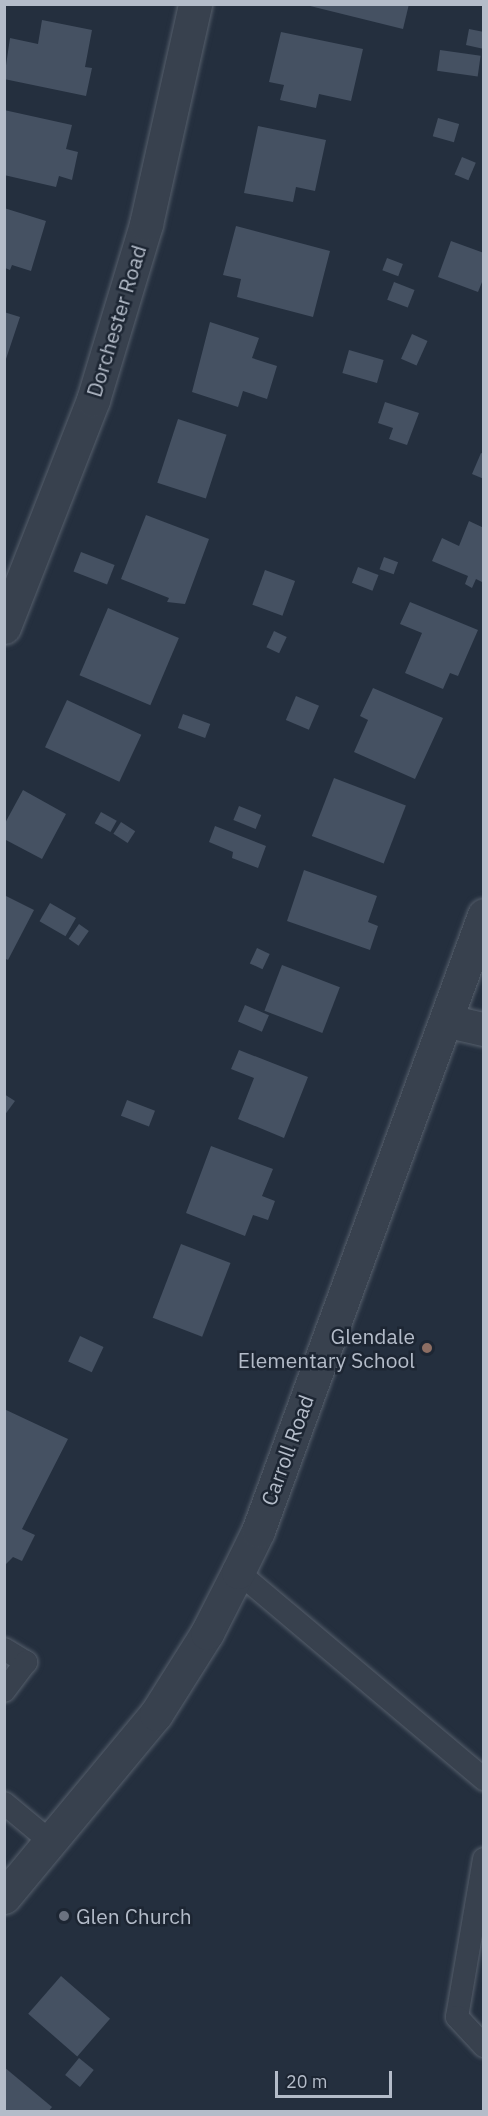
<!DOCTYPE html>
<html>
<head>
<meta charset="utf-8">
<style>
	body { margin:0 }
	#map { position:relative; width:488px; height:2116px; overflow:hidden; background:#242f3e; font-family:"IBM Plex Sans",sans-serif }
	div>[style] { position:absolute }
	.building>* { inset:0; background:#455162; transform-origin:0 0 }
	.roads { filter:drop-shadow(0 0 2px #565f6c) drop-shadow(0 0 2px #565f6c) }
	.lane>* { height:22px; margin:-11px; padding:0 11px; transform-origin:11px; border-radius:11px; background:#38414e }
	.street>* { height:33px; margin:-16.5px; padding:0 16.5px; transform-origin:16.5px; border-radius:16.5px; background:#38414e }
	.dots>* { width:16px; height:16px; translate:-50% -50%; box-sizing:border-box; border:3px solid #1d2633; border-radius:50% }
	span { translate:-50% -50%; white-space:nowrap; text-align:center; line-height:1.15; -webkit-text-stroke:5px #1d2633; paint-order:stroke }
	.street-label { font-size:21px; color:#b4bcc9 }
	.poi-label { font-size:21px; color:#b4bcc9 }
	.right { translate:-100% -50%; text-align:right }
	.left { translate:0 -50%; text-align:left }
	.frame { position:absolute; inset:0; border:6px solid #b4bcc9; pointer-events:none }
	.scale { position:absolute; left:275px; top:2071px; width:117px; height:27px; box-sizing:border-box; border:3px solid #b4bcc9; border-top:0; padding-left:8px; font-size:18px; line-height:21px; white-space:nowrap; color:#b4bcc9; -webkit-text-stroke:4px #1d2633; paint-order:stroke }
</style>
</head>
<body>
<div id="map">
	<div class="building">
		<div style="clip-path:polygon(302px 4px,409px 4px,403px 29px)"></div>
		<div style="clip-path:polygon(42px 20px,92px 30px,85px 67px,92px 68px,86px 96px,4px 79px,10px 38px,38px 44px)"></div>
		<div style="clip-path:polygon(469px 29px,484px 32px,484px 49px,466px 45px)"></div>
		<div style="clip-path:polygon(281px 32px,363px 49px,351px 101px,319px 94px,316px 108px,280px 100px,284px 85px,269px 82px)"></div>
		<div style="left:440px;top:50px;width:41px;height:21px;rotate:8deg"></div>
		<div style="clip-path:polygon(4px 110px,72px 125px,66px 149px,78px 152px,72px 180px,59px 176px,56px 187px,4px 175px)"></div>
		<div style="left:438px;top:118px;width:22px;height:19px;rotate:16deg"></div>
		<div style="clip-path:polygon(258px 126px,326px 140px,315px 191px,296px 187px,293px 202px,244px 193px)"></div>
		<div style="left:462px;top:157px;width:15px;height:19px;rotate:23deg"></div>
		<div style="clip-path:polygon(4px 208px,46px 221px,31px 271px,12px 265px,10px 270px,5px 268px)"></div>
		<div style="clip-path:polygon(236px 226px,330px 251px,313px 317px,237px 297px,241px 279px,223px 275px)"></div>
		<div style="clip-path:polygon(451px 241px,484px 253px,484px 277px,478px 292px,438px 277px)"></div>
		<div style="left:387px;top:258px;width:17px;height:13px;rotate:21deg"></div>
		<div style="left:394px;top:282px;width:22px;height:19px;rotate:21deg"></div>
		<div style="clip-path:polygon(4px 312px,20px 317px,5px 362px,4px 362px)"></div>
		<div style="clip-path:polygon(210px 322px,259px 338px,252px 358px,277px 366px,267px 399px,243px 391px,238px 407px,192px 392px)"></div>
		<div style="left:412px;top:334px;width:17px;height:27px;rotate:24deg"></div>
		<div style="left:349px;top:350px;width:36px;height:24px;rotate:16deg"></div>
		<div style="clip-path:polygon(385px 402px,419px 413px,407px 445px,389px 439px,393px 428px,378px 423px)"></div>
		<div style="left:178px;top:419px;width:51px;height:67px;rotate:18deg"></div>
		<div style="clip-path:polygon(481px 453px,484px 454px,484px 479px,472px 474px)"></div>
		<div style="clip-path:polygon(146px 515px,209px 539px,185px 604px,167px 602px,169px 598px,121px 579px)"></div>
		<div style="clip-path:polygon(469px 521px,484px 528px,484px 583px,476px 579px,472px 588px,465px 584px,468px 576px,432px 561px,442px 538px,459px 546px)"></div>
		<div style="left:81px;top:552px;width:36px;height:21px;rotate:21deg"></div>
		<div style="left:384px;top:557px;width:15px;height:13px;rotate:20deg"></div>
		<div style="left:358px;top:567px;width:22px;height:17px;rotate:21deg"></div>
		<div style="left:265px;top:570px;width:32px;height:37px;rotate:20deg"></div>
		<div style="clip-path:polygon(410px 602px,478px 630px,458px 676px,450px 673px,443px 689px,405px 673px,422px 633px,400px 624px)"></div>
		<div style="left:108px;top:608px;width:77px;height:73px;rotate:23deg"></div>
		<div style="left:274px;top:631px;width:14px;height:18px;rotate:25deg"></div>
		<div style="clip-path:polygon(373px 688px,443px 718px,415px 779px,354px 752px,368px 720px,360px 716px)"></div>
		<div style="left:296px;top:696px;width:25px;height:26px;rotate:23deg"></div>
		<div style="left:67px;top:700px;width:82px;height:52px;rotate:25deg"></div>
		<div style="left:183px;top:714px;width:29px;height:15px;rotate:20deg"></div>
		<div style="left:334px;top:778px;width:77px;height:62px;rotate:21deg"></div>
		<div style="clip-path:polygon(23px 790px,66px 814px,42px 859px,4px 839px,4px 825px)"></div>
		<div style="left:239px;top:806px;width:24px;height:15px;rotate:22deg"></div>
		<div style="left:101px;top:812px;width:18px;height:13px;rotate:29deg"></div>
		<div style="left:121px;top:822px;width:17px;height:14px;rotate:33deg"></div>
		<div style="clip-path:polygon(215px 826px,266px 846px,258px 868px,232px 858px,233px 852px,209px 842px)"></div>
		<div style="clip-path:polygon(304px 870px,377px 896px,368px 922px,378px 926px,370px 950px,287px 921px)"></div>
		<div style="clip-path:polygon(4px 895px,34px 910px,8px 960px,4px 958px)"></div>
		<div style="left:50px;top:903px;width:30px;height:21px;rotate:30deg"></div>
		<div style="left:79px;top:924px;width:12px;height:18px;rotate:35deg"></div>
		<div style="left:257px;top:948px;width:14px;height:17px;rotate:25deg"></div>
		<div style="left:282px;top:965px;width:62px;height:49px;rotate:21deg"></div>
		<div style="left:245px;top:1005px;width:26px;height:18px;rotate:23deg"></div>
		<div style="clip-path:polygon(239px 1050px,308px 1077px,284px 1138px,238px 1119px,254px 1078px,231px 1069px)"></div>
		<div style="clip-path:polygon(4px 1094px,15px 1101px,4px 1116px)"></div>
		<div style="left:127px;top:1100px;width:30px;height:17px;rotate:21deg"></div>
		<div style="clip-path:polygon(211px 1146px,273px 1169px,262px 1196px,275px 1201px,268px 1220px,253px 1215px,245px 1236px,186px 1213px)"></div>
		<div style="left:181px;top:1244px;width:53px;height:79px;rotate:21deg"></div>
		<div style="left:80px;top:1336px;width:26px;height:28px;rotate:25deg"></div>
		<div style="clip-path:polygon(4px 1409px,68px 1439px,22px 1529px,35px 1535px,22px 1561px,13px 1557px,4px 1566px)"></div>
		<div style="left:61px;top:1976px;width:65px;height:50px;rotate:41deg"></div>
		<div style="left:79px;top:2058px;width:19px;height:22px;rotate:39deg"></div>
		<div style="clip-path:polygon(4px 2067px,52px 2107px,48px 2112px,4px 2112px)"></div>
	</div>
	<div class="roads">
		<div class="lane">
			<div style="left:238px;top:1572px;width:322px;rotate:40.1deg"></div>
			<div style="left:4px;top:1649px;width:26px;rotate:31deg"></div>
			<div style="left:26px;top:1662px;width:36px;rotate:127deg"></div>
			<div style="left:4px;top:1803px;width:61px;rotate:39.7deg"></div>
			<div style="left:484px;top:1859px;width:160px;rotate:99.7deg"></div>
			<div style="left:457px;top:2017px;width:40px;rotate:47deg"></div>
		</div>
		<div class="street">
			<div style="left:4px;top:627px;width:244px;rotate:-68.6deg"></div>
			<div style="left:93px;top:400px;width:184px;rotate:-73.2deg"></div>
			<div style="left:146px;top:224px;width:225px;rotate:-77.4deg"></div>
			<div style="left:448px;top:1021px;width:37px;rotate:13deg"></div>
			<div style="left:4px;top:1897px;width:238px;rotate:-50.3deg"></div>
			<div style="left:156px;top:1714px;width:96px;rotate:-57.8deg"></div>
			<div style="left:207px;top:1633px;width:68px;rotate:-63.1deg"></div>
			<div style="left:238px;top:1572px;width:46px;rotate:-64deg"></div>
			<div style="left:258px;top:1531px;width:656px;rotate:-69.85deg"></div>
		</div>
	</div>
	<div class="dots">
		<div style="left:427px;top:1348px;background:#8d6e63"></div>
		<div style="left:64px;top:1916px;background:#6b7280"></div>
	</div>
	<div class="street-label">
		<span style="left:116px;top:321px;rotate:-73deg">Dorchester Road</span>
		<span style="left:287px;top:1450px;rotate:-70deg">Carroll Road</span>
	</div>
	<div class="poi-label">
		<span class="right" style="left:415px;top:1348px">Glendale<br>Elementary School</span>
		<span class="left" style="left:76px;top:1916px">Glen Church</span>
	</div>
	<div class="frame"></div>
	<div class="scale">20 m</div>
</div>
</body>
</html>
